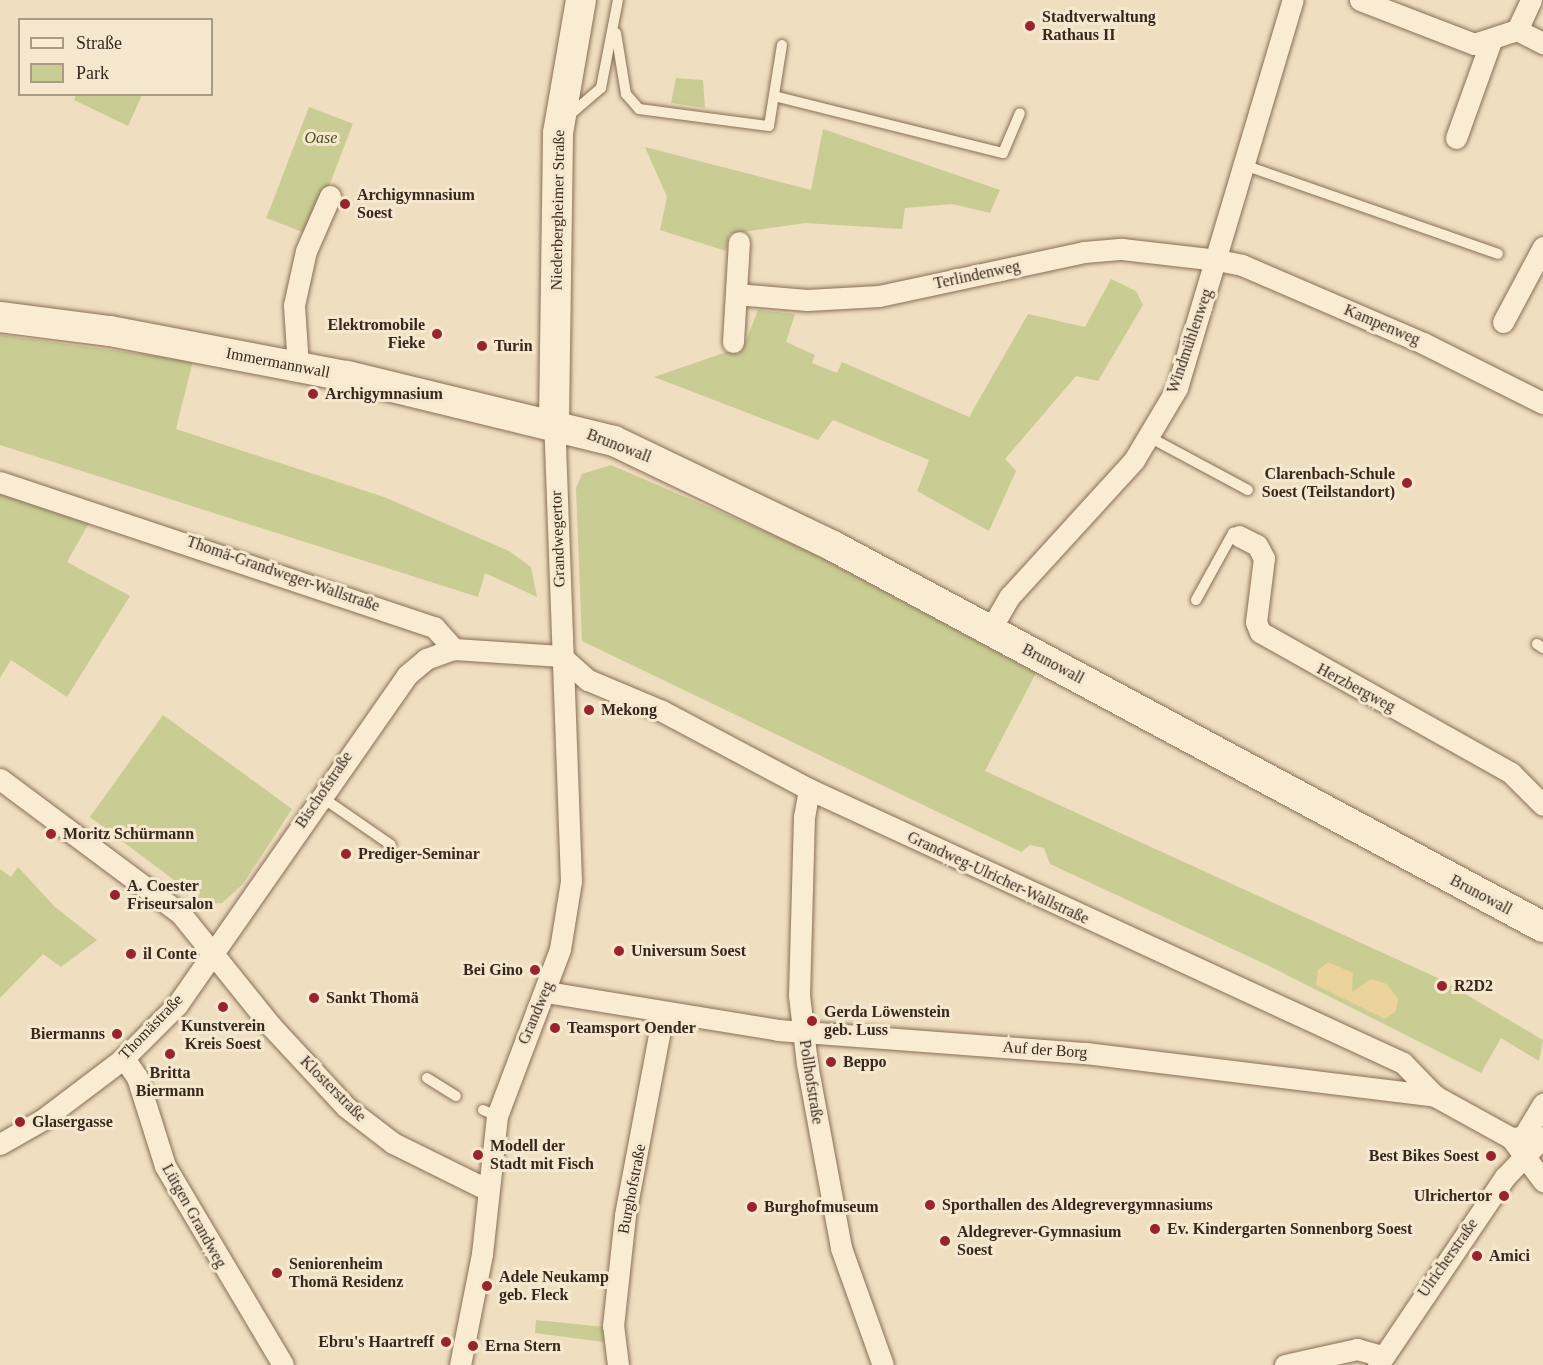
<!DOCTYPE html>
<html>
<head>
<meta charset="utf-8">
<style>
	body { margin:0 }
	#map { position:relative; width:1543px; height:1365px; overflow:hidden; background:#efdebf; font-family:"Times New Roman",serif }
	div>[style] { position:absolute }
	.green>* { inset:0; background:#c9cd93; transform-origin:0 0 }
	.sand>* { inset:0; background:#ecd29b }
	.roads { filter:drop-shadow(0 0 2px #886e57) drop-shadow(0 0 2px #886e57) }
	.lane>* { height:10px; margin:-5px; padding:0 5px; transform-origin:5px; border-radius:5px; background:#faecd2 }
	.street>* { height:21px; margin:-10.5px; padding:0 10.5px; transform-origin:10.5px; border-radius:10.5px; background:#faecd2 }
	.secondary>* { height:30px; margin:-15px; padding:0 15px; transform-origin:15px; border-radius:15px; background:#faecd2 }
	.dots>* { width:16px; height:16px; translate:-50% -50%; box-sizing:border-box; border:3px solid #f6e8cf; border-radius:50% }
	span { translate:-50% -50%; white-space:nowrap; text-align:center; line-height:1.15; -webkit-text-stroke:6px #f6e8cf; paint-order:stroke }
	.poi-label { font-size:16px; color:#37271c; font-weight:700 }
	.left { translate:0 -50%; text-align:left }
	.right { translate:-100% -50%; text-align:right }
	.park-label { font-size:16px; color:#4a5422; font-style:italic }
	.street-label { font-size:16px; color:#37271c }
	.legend { position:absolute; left:18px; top:18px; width:195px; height:78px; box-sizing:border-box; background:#f6e8cf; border:2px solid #aa9b87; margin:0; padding:8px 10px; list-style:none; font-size:18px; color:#37271c }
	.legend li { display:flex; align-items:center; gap:12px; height:30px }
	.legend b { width:30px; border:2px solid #aa9b87 }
</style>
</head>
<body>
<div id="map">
	<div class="green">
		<div style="clip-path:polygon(676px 78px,703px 80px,705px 108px,671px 103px)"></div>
		<div style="clip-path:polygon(76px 95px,76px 94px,142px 95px,128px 126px,74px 100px)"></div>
		<div style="left:309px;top:107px;width:47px;height:119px;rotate:21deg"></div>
		<div style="clip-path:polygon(823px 129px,1000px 190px,990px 213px,952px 204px,905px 208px,902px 229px,805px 223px,729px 234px,726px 251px,660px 230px,667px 197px,645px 147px,811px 190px)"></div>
		<div style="clip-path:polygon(1111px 279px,1136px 291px,1143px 305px,1098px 381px,1076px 376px,1005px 459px,1016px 471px,989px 531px,917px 491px,929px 460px,833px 420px,818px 440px,654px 377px,744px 346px,758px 310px,795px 314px,786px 342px,815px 355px,812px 363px,837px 373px,842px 362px,969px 417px,1028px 314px,1085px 327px)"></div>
		<div style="clip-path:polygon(0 335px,193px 361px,176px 429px,384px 497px,509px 551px,531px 567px,537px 597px,485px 573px,478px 597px,0 445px)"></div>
		<div style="clip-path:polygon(611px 465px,797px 545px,1036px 673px,985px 771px,1440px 979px,1543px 1040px,1539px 1061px,1501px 1038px,1481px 1073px,1267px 965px,1050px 864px,1044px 848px,1030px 845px,1021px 852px,582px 641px,576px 488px,582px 474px)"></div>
		<div style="clip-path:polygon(0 488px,93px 516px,67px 562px,130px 596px,67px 697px,11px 660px,0 678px)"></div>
		<div style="clip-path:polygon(163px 715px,292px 809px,243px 884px,222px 903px,206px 904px,90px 817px)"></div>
		<div style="clip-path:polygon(18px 867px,55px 907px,97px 940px,61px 967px,43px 954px,0 998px,0 869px,11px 877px)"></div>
		<div style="clip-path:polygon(536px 1320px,604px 1327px,604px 1342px,535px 1333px)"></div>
	</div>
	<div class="sand">
		<div style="clip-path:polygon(1328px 962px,1353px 973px,1352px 992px,1371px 979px,1387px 984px,1398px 999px,1396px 1011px,1385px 1019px,1316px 985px,1318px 970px)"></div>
	</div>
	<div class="roads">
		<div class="lane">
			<div style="left:616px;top:33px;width:62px;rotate:80.7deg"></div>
			<div style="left:626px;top:94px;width:20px;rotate:49deg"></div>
			<div style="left:639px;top:109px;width:131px;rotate:7.5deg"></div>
			<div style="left:769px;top:126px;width:82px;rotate:-80.9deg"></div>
			<div style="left:774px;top:96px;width:236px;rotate:14deg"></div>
			<div style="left:1003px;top:153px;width:43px;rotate:-67deg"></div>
			<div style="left:566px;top:118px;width:46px;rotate:-40.6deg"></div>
			<div style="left:601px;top:88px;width:90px;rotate:-79.1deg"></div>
			<div style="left:1244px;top:165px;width:269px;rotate:19.3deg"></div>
			<div style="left:1151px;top:438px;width:110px;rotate:28.2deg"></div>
			<div style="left:1196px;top:600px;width:77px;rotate:-61.1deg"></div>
			<div style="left:1233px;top:533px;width:7px;rotate:27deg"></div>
			<div style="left:1537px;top:644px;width:7px;rotate:34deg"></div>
			<div style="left:320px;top:796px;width:86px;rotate:34.6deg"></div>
			<div style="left:427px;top:1078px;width:34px;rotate:32deg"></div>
			<div style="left:483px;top:1110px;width:15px;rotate:23deg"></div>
		</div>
		<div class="street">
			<div style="left:1360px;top:0;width:122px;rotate:21.1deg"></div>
			<div style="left:1474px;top:44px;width:45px;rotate:-18deg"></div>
			<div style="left:1517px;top:30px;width:33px;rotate:-65deg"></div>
			<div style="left:1517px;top:30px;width:29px;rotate:27deg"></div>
			<div style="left:1456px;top:138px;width:103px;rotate:-70.2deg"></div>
			<div style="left:736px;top:294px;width:71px;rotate:4.8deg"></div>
			<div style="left:807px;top:300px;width:72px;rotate:-3.2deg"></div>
			<div style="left:879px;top:296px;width:210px;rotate:-12.1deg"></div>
			<div style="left:1084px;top:252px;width:38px;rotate:-5deg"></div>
			<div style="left:1122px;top:249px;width:96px;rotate:6.6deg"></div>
			<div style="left:1217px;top:260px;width:25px;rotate:11deg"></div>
			<div style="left:1242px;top:265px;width:197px;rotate:23.3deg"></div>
			<div style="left:1423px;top:343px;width:134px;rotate:26.6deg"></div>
			<div style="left:1503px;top:322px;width:85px;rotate:-61.9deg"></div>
			<div style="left:733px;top:342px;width:100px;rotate:-86.6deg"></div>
			<div style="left:298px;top:366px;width:61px;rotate:-93.8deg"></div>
			<div style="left:294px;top:305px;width:55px;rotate:-77.5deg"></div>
			<div style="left:306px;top:251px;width:60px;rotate:-66.4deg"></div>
			<div style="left:0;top:482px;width:458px;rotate:18.5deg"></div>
			<div style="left:434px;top:627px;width:30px;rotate:48deg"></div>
			<div style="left:1239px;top:536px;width:20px;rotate:27deg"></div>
			<div style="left:1257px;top:545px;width:15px;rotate:62deg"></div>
			<div style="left:1264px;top:558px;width:64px;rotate:97.1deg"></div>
			<div style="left:1256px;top:622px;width:11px;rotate:68deg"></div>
			<div style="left:1260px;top:632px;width:288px;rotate:29.3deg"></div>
			<div style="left:1511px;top:773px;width:45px;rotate:45deg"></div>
			<div style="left:990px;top:630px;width:39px;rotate:-60deg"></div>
			<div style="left:1010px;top:596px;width:184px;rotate:-47.6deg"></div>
			<div style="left:1134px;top:460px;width:84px;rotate:-59.2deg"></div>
			<div style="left:1177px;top:388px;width:405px;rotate:-73.4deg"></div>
			<div style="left:561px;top:656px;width:36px;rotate:42deg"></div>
			<div style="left:588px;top:680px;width:80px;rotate:22.7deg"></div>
			<div style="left:662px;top:711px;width:166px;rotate:28deg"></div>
			<div style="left:809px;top:789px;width:654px;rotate:24.76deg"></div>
			<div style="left:1403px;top:1063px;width:46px;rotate:45.9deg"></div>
			<div style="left:0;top:779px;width:226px;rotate:36.7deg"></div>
			<div style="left:181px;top:914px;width:144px;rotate:51.2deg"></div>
			<div style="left:271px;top:1026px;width:110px;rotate:47.2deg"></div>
			<div style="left:346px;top:1107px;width:59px;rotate:37.5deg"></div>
			<div style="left:393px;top:1143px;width:104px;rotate:26.3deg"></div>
			<div style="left:809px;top:789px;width:27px;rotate:100deg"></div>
			<div style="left:804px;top:816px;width:179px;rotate:91.6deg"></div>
			<div style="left:799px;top:995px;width:69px;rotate:83.4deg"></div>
			<div style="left:807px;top:1064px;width:187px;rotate:79.5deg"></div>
			<div style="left:841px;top:1248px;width:124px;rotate:70.3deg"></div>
			<div style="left:547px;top:992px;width:234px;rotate:9.3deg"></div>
			<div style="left:778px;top:1030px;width:309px;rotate:4.3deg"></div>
			<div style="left:1086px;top:1053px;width:352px;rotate:7deg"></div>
			<div style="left:1435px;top:1096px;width:87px;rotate:28.9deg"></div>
			<div style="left:1511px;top:1138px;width:54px;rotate:53.3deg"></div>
			<div style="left:124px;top:1058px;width:23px;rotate:56deg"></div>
			<div style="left:137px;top:1077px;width:93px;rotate:72.5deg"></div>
			<div style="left:165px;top:1166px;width:231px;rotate:59.3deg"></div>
			<div style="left:1511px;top:1138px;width:12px;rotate:-5deg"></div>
			<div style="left:1523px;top:1137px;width:39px;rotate:-59deg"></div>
			<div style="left:0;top:1144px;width:48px;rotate:-29.7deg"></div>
			<div style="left:42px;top:1120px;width:103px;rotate:-37.1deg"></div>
			<div style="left:124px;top:1058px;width:75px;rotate:-45deg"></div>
			<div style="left:177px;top:1005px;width:402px;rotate:-55.1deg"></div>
			<div style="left:407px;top:675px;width:25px;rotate:-40deg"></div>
			<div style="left:426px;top:659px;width:30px;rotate:-20deg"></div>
			<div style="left:454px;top:649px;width:107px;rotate:3.7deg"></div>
			<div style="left:460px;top:1365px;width:113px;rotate:-78.8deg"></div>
			<div style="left:482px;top:1254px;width:139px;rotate:-83.8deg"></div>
			<div style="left:497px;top:1116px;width:178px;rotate:-69.3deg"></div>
			<div style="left:560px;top:949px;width:69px;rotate:-80.8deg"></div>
			<div style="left:571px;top:881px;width:459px;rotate:-92.1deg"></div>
			<div style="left:618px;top:1365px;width:39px;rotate:-97deg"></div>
			<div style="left:613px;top:1326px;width:112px;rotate:-83.8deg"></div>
			<div style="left:625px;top:1215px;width:206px;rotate:-79.3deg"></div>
			<div style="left:1285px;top:1365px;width:74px;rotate:-12.5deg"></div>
			<div style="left:1357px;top:1349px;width:25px;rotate:16deg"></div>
			<div style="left:1378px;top:1365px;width:227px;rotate:-56deg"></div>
			<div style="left:1505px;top:1177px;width:55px;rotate:-46.5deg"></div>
		</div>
		<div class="secondary">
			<div style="left:0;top:317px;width:111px;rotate:7.3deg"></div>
			<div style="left:110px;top:331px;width:241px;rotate:10.8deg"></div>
			<div style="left:347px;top:376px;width:275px;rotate:13.7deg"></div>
			<div style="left:614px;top:441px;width:243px;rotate:25.6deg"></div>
			<div style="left:833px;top:546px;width:806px;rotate:28.22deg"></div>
			<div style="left:554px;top:422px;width:289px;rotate:-89.2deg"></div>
			<div style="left:558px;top:133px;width:135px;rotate:-80.2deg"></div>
		</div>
	</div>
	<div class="dots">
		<div style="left:1030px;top:26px;background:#98252d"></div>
		<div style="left:345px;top:204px;background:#98252d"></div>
		<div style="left:437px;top:334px;background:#98252d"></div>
		<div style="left:482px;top:346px;background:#98252d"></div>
		<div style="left:313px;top:394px;background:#98252d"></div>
		<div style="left:1407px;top:483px;background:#98252d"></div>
		<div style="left:589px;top:710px;background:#98252d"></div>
		<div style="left:51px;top:834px;background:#98252d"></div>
		<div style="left:346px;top:854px;background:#98252d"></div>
		<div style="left:115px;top:895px;background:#98252d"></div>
		<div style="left:619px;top:951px;background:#98252d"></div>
		<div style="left:131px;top:954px;background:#98252d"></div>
		<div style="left:535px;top:970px;background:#98252d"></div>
		<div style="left:1442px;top:986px;background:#98252d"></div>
		<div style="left:314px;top:998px;background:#98252d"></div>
		<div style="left:223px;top:1007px;background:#98252d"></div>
		<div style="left:812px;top:1021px;background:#98252d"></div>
		<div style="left:555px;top:1028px;background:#98252d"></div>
		<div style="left:117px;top:1034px;background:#98252d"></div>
		<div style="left:170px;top:1054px;background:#98252d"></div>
		<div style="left:831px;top:1062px;background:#98252d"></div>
		<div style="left:20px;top:1122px;background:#98252d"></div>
		<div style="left:478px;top:1155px;background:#98252d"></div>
		<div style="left:1491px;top:1156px;background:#98252d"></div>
		<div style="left:1504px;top:1196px;background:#98252d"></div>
		<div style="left:930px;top:1205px;background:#98252d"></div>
		<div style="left:752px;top:1207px;background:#98252d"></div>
		<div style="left:1155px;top:1229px;background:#98252d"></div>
		<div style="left:945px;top:1241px;background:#98252d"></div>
		<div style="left:1477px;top:1256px;background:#98252d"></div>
		<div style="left:277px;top:1273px;background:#98252d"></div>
		<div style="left:487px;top:1286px;background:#98252d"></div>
		<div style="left:446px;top:1342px;background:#98252d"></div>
		<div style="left:473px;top:1346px;background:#98252d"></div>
	</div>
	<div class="poi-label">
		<span class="left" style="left:1042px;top:26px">Stadtverwaltung<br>Rathaus II</span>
		<span class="left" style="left:357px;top:204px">Archigymnasium<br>Soest</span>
		<span class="right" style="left:425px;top:334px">Elektromobile<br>Fieke</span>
		<span class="left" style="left:494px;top:346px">Turin</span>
		<span class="left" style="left:325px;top:394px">Archigymnasium</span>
		<span class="right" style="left:1395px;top:483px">Clarenbach-Schule<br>Soest (Teilstandort)</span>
		<span class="left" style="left:601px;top:710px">Mekong</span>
		<span class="left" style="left:63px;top:834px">Moritz Schürmann</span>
		<span class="left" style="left:358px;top:854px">Prediger-Seminar</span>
		<span class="left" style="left:127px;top:895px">A. Coester<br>Friseursalon</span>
		<span class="left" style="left:631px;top:951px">Universum Soest</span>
		<span class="left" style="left:143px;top:954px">il Conte</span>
		<span class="right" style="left:523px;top:970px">Bei Gino</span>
		<span class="left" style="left:1454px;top:986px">R2D2</span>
		<span class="left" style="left:326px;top:998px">Sankt Thomä</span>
		<span class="left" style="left:824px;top:1021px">Gerda Löwenstein<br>geb. Luss</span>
		<span style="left:223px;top:1035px">Kunstverein<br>Kreis Soest</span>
		<span class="left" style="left:567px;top:1028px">Teamsport Oender</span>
		<span class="right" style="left:105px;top:1034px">Biermanns</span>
		<span class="left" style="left:843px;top:1062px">Beppo</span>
		<span style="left:170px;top:1082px">Britta<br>Biermann</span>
		<span class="left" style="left:32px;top:1122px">Glasergasse</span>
		<span class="left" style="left:490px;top:1155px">Modell der<br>Stadt mit Fisch</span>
		<span class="right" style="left:1479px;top:1156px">Best Bikes Soest</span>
		<span class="right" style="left:1492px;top:1196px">Ulrichertor</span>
		<span class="left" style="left:942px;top:1205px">Sporthallen des Aldegrevergymnasiums</span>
		<span class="left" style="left:764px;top:1207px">Burghofmuseum</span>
		<span class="left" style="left:1167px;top:1229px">Ev. Kindergarten Sonnenborg Soest</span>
		<span class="left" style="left:957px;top:1241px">Aldegrever-Gymnasium<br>Soest</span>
		<span class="left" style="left:1489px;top:1256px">Amici</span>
		<span class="left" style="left:289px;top:1273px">Seniorenheim<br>Thomä Residenz</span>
		<span class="left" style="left:499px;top:1286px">Adele Neukamp<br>geb. Fleck</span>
		<span class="right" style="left:434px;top:1342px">Ebru's Haartreff</span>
		<span class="left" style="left:485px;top:1346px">Erna Stern</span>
	</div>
	<div class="park-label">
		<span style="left:321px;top:138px">Oase</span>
	</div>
	<div class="street-label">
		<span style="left:558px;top:210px;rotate:-89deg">Niederbergheimer Straße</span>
		<span style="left:977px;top:275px;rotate:-12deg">Terlindenweg</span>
		<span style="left:1382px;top:325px;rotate:23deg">Kampenweg</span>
		<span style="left:1190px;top:341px;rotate:-71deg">Windmühlenweg</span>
		<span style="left:278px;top:363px;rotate:11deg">Immermannwall</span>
		<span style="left:619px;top:446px;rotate:21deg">Brunowall</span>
		<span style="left:558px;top:539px;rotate:-92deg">Grandwegertor</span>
		<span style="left:283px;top:574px;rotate:19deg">Thomä-Grandweger-Wallstraße</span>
		<span style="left:1053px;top:664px;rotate:28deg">Brunowall</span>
		<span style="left:1356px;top:688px;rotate:28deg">Herzbergweg</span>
		<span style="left:324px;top:790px;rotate:-56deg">Bischofstraße</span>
		<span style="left:998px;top:878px;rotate:25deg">Grandweg-Ulricher-Wallstraße</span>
		<span style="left:1481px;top:895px;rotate:28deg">Brunowall</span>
		<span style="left:536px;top:1013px;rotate:-67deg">Grandweg</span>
		<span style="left:151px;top:1027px;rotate:-46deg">Thomästraße</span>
		<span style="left:1045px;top:1050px;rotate:4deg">Auf der Borg</span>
		<span style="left:811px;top:1082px;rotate:81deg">Pollhofstraße</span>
		<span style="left:333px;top:1089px;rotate:45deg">Klosterstraße</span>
		<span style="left:632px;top:1189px;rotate:-79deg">Burghofstraße</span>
		<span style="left:194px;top:1216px;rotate:61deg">Lütgen Grandweg</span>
		<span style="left:1448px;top:1258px;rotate:-55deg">Ulricherstraße</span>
	</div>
	<ul class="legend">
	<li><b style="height:8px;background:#faecd2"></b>Straße</li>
	<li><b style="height:16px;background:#c9cd93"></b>Park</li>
	</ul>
</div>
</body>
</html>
